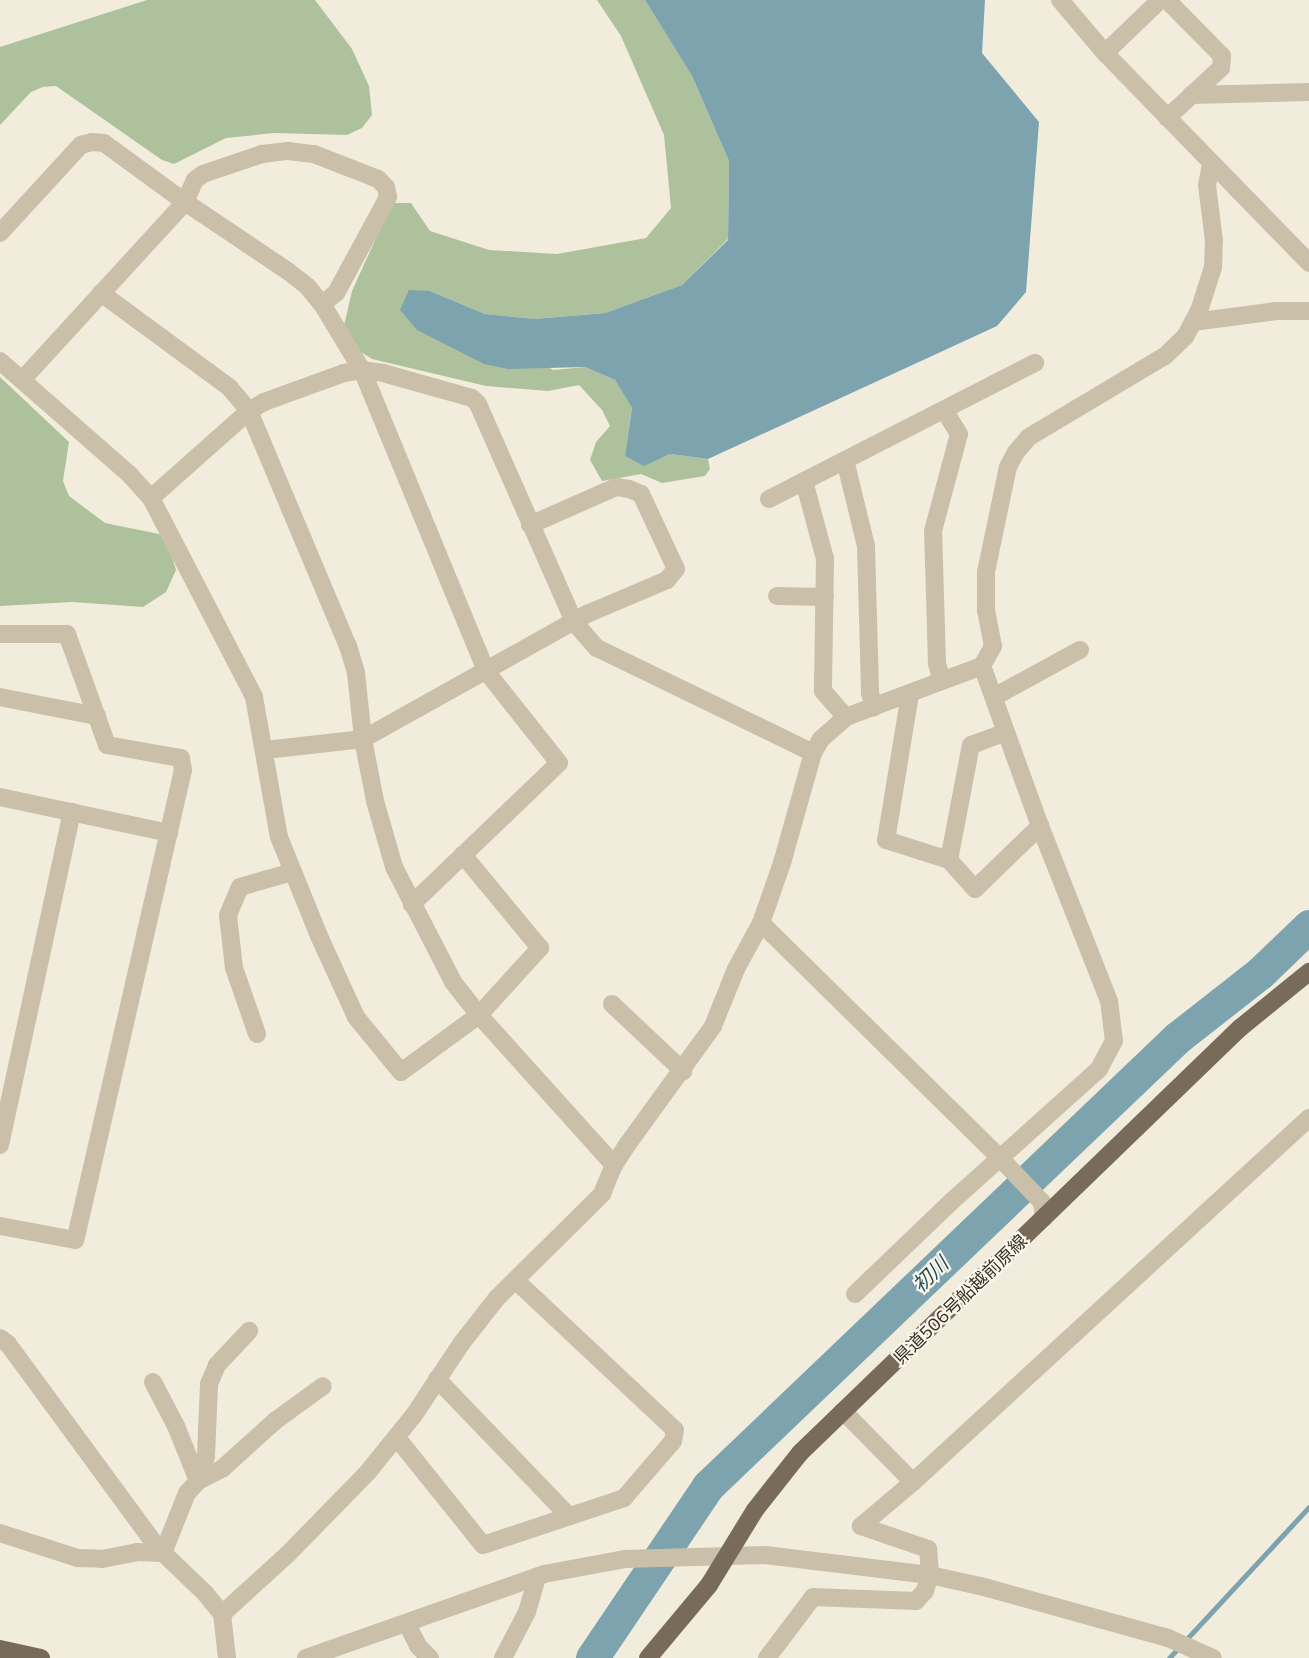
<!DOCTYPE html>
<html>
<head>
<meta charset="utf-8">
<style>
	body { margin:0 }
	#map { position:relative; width:1309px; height:1658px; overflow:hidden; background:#f2ecdd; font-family:Commissioner,"Noto Sans JP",sans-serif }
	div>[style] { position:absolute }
	.green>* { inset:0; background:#aec19d }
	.water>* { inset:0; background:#7da3af }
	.stream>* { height:5px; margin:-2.5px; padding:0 2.5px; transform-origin:2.5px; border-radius:2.5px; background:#7da3af }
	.river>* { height:33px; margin:-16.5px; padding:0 16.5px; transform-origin:16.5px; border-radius:16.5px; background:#7da3af }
	.minor>* { height:18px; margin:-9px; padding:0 9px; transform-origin:9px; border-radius:9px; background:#cabfa9 }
	.major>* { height:18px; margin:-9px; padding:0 9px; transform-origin:9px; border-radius:9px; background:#796b5a }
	span { translate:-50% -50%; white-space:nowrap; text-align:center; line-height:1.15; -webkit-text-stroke:4.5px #faf6ea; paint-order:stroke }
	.street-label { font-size:18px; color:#383029 }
	.water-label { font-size:20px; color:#1f4959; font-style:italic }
</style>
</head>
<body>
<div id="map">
	<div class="green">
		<div style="clip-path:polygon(147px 0,315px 0,352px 49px,369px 86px,372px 115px,362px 128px,347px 135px,274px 133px,226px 138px,174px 164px,162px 160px,56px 86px,43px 87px,31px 92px,0 125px,0 47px)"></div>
		<div style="clip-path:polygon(597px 0,645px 0,692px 76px,729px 161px,728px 239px,682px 285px,605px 313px,534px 319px,485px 314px,430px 291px,553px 370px,585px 367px,615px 380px,632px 408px,625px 456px,644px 465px,670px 454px,708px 459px,710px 469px,705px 476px,662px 483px,641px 474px,602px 481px,590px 460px,596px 442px,610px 426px,602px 410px,579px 385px,548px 391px,486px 386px,372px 359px,356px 349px,343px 330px,352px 291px,392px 203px,411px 203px,430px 231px,489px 250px,557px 254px,646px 238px,671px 208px,664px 135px,621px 36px)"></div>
		<div style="clip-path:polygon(0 377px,69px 442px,63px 481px,69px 496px,105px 523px,159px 534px,167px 542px,176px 570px,166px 592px,143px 607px,72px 602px,0 606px)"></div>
	</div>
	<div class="water">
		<div style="clip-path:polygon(645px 0,985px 0,982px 53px,1039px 122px,1026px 292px,997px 326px,708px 459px,670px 454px,644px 466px,625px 456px,632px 408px,615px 380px,585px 367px,508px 369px,484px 364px,417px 330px,400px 310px,409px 290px,430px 291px,485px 314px,534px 319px,605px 313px,682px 285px,728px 240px,729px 161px,692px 76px)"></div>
	</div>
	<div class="stream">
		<div style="left:1169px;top:1658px;width:206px;rotate:-47.2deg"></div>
	</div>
	<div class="river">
		<div style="left:592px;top:1658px;width:207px;rotate:-56deg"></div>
		<div style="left:708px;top:1486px;width:649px;rotate:-43.69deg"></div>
		<div style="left:1177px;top:1038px;width:105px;rotate:-38.1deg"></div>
		<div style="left:1260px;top:973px;width:68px;rotate:-43.8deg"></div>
	</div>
	<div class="minor">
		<div style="left:1060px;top:0;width:70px;rotate:49.7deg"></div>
		<div style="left:1105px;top:53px;width:293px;rotate:45.8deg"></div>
		<div style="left:1105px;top:53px;width:76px;rotate:-43.9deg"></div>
		<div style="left:1191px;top:95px;width:118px;rotate:-1.5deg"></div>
		<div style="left:1167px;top:118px;width:74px;rotate:-42.8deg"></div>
		<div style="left:1221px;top:68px;width:12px;rotate:-85deg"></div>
		<div style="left:1222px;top:56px;width:78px;rotate:-134.5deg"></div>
		<div style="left:0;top:233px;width:120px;rotate:-47.4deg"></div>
		<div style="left:81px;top:145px;width:11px;rotate:-15deg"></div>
		<div style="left:92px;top:142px;width:12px;rotate:5deg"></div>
		<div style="left:104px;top:143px;width:100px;rotate:36.1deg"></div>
		<div style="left:185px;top:202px;width:24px;rotate:-66deg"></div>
		<div style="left:195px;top:180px;width:10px;rotate:-37deg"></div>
		<div style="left:203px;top:174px;width:62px;rotate:-18.7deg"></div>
		<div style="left:262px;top:154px;width:26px;rotate:-7deg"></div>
		<div style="left:288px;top:151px;width:26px;rotate:7deg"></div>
		<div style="left:314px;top:154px;width:69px;rotate:21.3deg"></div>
		<div style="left:378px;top:179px;width:11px;rotate:45deg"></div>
		<div style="left:386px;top:187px;width:10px;rotate:79deg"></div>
		<div style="left:388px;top:197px;width:109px;rotate:118.4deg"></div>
		<div style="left:336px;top:293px;width:18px;rotate:142deg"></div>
		<div style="left:101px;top:293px;width:159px;rotate:36.3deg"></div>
		<div style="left:229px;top:387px;width:31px;rotate:50deg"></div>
		<div style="left:249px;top:411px;width:255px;rotate:67.2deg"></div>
		<div style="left:348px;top:646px;width:28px;rotate:73deg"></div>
		<div style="left:356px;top:673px;width:66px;rotate:83.9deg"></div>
		<div style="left:363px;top:739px;width:63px;rotate:79deg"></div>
		<div style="left:375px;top:801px;width:69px;rotate:73.9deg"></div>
		<div style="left:394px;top:867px;width:129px;rotate:62.8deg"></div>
		<div style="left:453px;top:982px;width:42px;rotate:51.8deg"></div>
		<div style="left:479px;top:1015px;width:202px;rotate:48deg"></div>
		<div style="left:1193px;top:322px;width:84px;rotate:-7.5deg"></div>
		<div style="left:1276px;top:311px;width:33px"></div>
		<div style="left:0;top:361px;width:173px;rotate:41.2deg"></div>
		<div style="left:130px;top:475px;width:31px;rotate:48deg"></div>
		<div style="left:151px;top:498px;width:224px;rotate:62.6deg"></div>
		<div style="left:254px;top:697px;width:142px;rotate:79.9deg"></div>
		<div style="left:279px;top:837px;width:107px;rotate:68deg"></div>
		<div style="left:319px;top:936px;width:89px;rotate:65.4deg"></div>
		<div style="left:356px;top:1017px;width:71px;rotate:50.7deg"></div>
		<div style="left:401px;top:1072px;width:97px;rotate:-36.2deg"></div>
		<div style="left:479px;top:1015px;width:91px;rotate:-47.7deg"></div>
		<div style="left:540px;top:948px;width:121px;rotate:-129.6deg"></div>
		<div style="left:22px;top:380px;width:241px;rotate:-47.5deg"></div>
		<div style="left:185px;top:202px;width:125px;rotate:33.9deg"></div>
		<div style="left:289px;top:272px;width:24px;rotate:38deg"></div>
		<div style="left:308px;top:287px;width:22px;rotate:51deg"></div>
		<div style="left:322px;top:304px;width:77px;rotate:58.8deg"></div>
		<div style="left:362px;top:370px;width:326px;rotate:67.6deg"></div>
		<div style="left:486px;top:671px;width:117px;rotate:51.6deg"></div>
		<div style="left:559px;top:763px;width:204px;rotate:136.2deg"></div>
		<div style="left:845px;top:460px;width:89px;rotate:76.3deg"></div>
		<div style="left:866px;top:546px;width:147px;rotate:88.4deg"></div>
		<div style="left:870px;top:693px;width:15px;rotate:74deg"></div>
		<div style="left:804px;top:481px;width:81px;rotate:74.9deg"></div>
		<div style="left:825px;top:559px;width:132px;rotate:90.9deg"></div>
		<div style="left:823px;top:691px;width:35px;rotate:49deg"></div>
		<div style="left:151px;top:498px;width:131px;rotate:-41.6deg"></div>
		<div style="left:249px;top:411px;width:17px;rotate:-31deg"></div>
		<div style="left:264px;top:402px;width:85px;rotate:-19.9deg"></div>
		<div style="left:344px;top:373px;width:18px;rotate:-9deg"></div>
		<div style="left:362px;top:370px;width:21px;rotate:8deg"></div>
		<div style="left:383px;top:373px;width:92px;rotate:15.7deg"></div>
		<div style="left:472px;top:398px;width:8px;rotate:45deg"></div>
		<div style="left:478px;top:404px;width:238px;rotate:66.2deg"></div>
		<div style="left:574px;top:622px;width:35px;rotate:49deg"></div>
		<div style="left:597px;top:648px;width:240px;rotate:25.9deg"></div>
		<div style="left:769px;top:499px;width:299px;rotate:-27.1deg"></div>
		<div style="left:777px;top:596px;width:48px;rotate:1.2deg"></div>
		<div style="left:0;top:634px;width:67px"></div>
		<div style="left:67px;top:634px;width:118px;rotate:70.2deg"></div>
		<div style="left:107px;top:745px;width:75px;rotate:10deg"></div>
		<div style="left:181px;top:758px;width:12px;rotate:81deg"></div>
		<div style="left:183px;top:770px;width:482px;rotate:102.9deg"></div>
		<div style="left:75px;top:1240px;width:76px;rotate:-169.4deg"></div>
		<div style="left:942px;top:681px;width:19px;rotate:-106deg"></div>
		<div style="left:937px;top:663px;width:132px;rotate:-91.7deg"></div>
		<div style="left:933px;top:531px;width:100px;rotate:-75deg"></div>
		<div style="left:959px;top:434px;width:28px;rotate:-122deg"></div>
		<div style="left:910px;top:694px;width:148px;rotate:99.3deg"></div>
		<div style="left:886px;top:840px;width:66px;rotate:17.6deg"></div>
		<div style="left:949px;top:860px;width:39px;rotate:48deg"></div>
		<div style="left:975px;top:889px;width:91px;rotate:-44.1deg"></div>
		<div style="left:0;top:697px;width:99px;rotate:11.1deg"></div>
		<div style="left:994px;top:697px;width:98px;rotate:-28.7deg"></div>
		<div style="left:265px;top:750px;width:99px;rotate:-6.4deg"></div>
		<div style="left:363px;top:739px;width:257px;rotate:-29.2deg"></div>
		<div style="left:587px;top:614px;width:87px;rotate:-23deg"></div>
		<div style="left:667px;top:580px;width:14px;rotate:-51deg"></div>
		<div style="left:676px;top:569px;width:83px;rotate:-115deg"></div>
		<div style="left:641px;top:494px;width:13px;rotate:-157deg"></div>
		<div style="left:629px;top:489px;width:13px;rotate:-171deg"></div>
		<div style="left:616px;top:487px;width:94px;rotate:156.2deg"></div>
		<div style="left:0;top:797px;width:173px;rotate:12deg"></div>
		<div style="left:949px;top:860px;width:117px;rotate:-79.2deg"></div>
		<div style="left:971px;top:745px;width:37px;rotate:-20deg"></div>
		<div style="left:761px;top:923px;width:337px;rotate:44.5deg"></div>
		<div style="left:1001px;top:1159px;width:59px;rotate:46.4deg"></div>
		<div style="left:1042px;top:1202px;width:16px;rotate:83deg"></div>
		<div style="left:612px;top:1004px;width:98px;rotate:43.3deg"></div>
		<div style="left:257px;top:1034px;width:70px;rotate:-109.2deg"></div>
		<div style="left:234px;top:968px;width:53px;rotate:-96.5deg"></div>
		<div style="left:228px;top:915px;width:30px;rotate:-67deg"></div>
		<div style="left:240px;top:887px;width:54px;rotate:-16.1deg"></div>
		<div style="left:0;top:1145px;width:341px;rotate:-77.8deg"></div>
		<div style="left:855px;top:1294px;width:134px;rotate:-43.8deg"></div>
		<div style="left:952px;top:1201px;width:198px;rotate:-41.9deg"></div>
		<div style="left:1099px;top:1069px;width:32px;rotate:-62deg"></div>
		<div style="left:1114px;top:1041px;width:40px;rotate:-97.1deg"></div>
		<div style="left:1109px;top:1001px;width:188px;rotate:-111.5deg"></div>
		<div style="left:1040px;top:826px;width:170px;rotate:-109.9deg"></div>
		<div style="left:0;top:1338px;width:10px;rotate:37deg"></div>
		<div style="left:8px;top:1344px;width:252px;rotate:53.7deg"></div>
		<div style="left:157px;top:1547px;width:66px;rotate:43.8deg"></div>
		<div style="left:205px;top:1593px;width:27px;rotate:51deg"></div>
		<div style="left:222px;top:1614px;width:44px;rotate:83.5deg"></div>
		<div style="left:437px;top:1379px;width:190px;rotate:46.1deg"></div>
		<div style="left:153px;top:1382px;width:50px;rotate:62.4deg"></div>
		<div style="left:176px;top:1426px;width:59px;rotate:68.2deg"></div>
		<div style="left:843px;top:1411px;width:100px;rotate:45.4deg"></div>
		<div style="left:397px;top:1438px;width:137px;rotate:51.2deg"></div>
		<div style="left:483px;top:1545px;width:149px;rotate:-18.4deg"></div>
		<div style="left:624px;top:1498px;width:75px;rotate:-49.3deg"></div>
		<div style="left:673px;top:1441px;width:11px;rotate:-80deg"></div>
		<div style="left:675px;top:1430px;width:219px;rotate:-136.8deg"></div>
		<div style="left:198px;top:1481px;width:26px;rotate:-72deg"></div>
		<div style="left:206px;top:1456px;width:72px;rotate:-87.6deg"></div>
		<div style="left:209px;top:1384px;width:21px;rotate:-67deg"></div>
		<div style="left:217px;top:1365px;width:47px;rotate:-46.7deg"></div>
		<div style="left:0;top:1533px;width:82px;rotate:17.8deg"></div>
		<div style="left:78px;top:1558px;width:24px;rotate:2deg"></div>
		<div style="left:102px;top:1559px;width:36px;rotate:-11deg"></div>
		<div style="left:137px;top:1552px;width:26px;rotate:2deg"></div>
		<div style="left:163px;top:1553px;width:65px;rotate:-68.2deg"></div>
		<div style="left:187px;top:1493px;width:16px;rotate:-47deg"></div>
		<div style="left:198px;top:1481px;width:28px;rotate:-27deg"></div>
		<div style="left:223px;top:1468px;width:70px;rotate:-42.1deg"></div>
		<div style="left:275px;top:1421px;width:59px;rotate:-36.1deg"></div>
		<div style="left:222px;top:1614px;width:89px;rotate:-42.3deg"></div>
		<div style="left:288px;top:1554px;width:115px;rotate:-45.7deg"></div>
		<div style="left:368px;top:1472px;width:73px;rotate:-51.1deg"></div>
		<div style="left:414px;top:1415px;width:85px;rotate:-56.5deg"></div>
		<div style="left:461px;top:1344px;width:58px;rotate:-52deg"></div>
		<div style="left:497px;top:1298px;width:148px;rotate:-44.7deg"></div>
		<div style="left:602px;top:1194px;width:31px;rotate:-68deg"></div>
		<div style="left:614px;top:1165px;width:24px;rotate:-57deg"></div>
		<div style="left:627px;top:1145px;width:147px;rotate:-54.1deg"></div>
		<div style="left:713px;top:1026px;width:61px;rotate:-68deg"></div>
		<div style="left:736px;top:969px;width:52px;rotate:-61.5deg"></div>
		<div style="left:761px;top:923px;width:64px;rotate:-70.7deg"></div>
		<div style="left:782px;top:863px;width:114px;rotate:-74.3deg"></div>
		<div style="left:813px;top:753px;width:16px;rotate:-60deg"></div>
		<div style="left:821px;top:739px;width:33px;rotate:-41deg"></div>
		<div style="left:846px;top:717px;width:145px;rotate:-20.6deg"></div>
		<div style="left:982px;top:666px;width:23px;rotate:-61deg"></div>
		<div style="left:993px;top:646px;width:37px;rotate:-101deg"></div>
		<div style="left:986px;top:610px;width:38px;rotate:-90deg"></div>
		<div style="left:986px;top:572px;width:107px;rotate:-78.2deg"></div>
		<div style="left:1008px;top:467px;width:17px;rotate:-62deg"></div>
		<div style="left:1016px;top:452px;width:20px;rotate:-49deg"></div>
		<div style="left:1029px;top:437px;width:158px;rotate:-30.8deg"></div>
		<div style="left:1165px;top:356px;width:28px;rotate:-44deg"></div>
		<div style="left:1185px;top:337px;width:30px;rotate:-62deg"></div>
		<div style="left:1199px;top:311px;width:46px;rotate:-72.3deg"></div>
		<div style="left:1213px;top:267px;width:26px;rotate:-88deg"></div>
		<div style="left:1214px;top:241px;width:56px;rotate:-97.1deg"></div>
		<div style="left:1207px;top:185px;width:21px;rotate:-79deg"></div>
		<div style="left:407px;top:1624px;width:25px;rotate:63deg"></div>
		<div style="left:418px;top:1646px;width:17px;rotate:45deg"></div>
		<div style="left:306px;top:1658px;width:252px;rotate:-19.4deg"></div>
		<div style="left:544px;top:1574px;width:82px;rotate:-10.5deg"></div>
		<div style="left:625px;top:1559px;width:140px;rotate:-1.6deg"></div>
		<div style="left:765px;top:1555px;width:166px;rotate:6.9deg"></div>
		<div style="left:930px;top:1575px;width:55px;rotate:12.5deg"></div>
		<div style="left:984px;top:1587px;width:191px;rotate:15.5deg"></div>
		<div style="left:1168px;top:1638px;width:49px;rotate:24deg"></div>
		<div style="left:503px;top:1658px;width:52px;rotate:-62.4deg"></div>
		<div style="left:527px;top:1612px;width:37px;rotate:-74deg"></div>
		<div style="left:767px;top:1658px;width:76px;rotate:-53deg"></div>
		<div style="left:813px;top:1597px;width:103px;rotate:2.2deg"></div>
		<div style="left:916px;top:1601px;width:13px;rotate:-48deg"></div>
		<div style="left:925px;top:1591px;width:17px;rotate:-73deg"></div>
		<div style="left:930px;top:1575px;width:26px;rotate:-94deg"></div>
		<div style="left:928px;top:1549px;width:71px;rotate:-161.1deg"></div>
		<div style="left:861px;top:1526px;width:68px;rotate:-40.2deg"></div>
		<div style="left:913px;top:1482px;width:538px;rotate:-42.59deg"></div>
	</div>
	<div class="major">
		<div style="left:0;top:1649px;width:42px;rotate:12.4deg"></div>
		<div style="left:648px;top:1658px;width:95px;rotate:-50.1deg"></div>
		<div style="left:709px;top:1585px;width:88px;rotate:-58.5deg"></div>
		<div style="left:755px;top:1510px;width:73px;rotate:-51.7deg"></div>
		<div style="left:800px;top:1453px;width:612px;rotate:-44.01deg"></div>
		<div style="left:1240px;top:1028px;width:89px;rotate:-39.1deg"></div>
	</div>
	<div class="street-label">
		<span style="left:960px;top:1299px;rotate:-44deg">県道506号船越前原線</span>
	</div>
	<div class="water-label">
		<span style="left:930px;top:1274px;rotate:-44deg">初川</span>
	</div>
</div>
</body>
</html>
